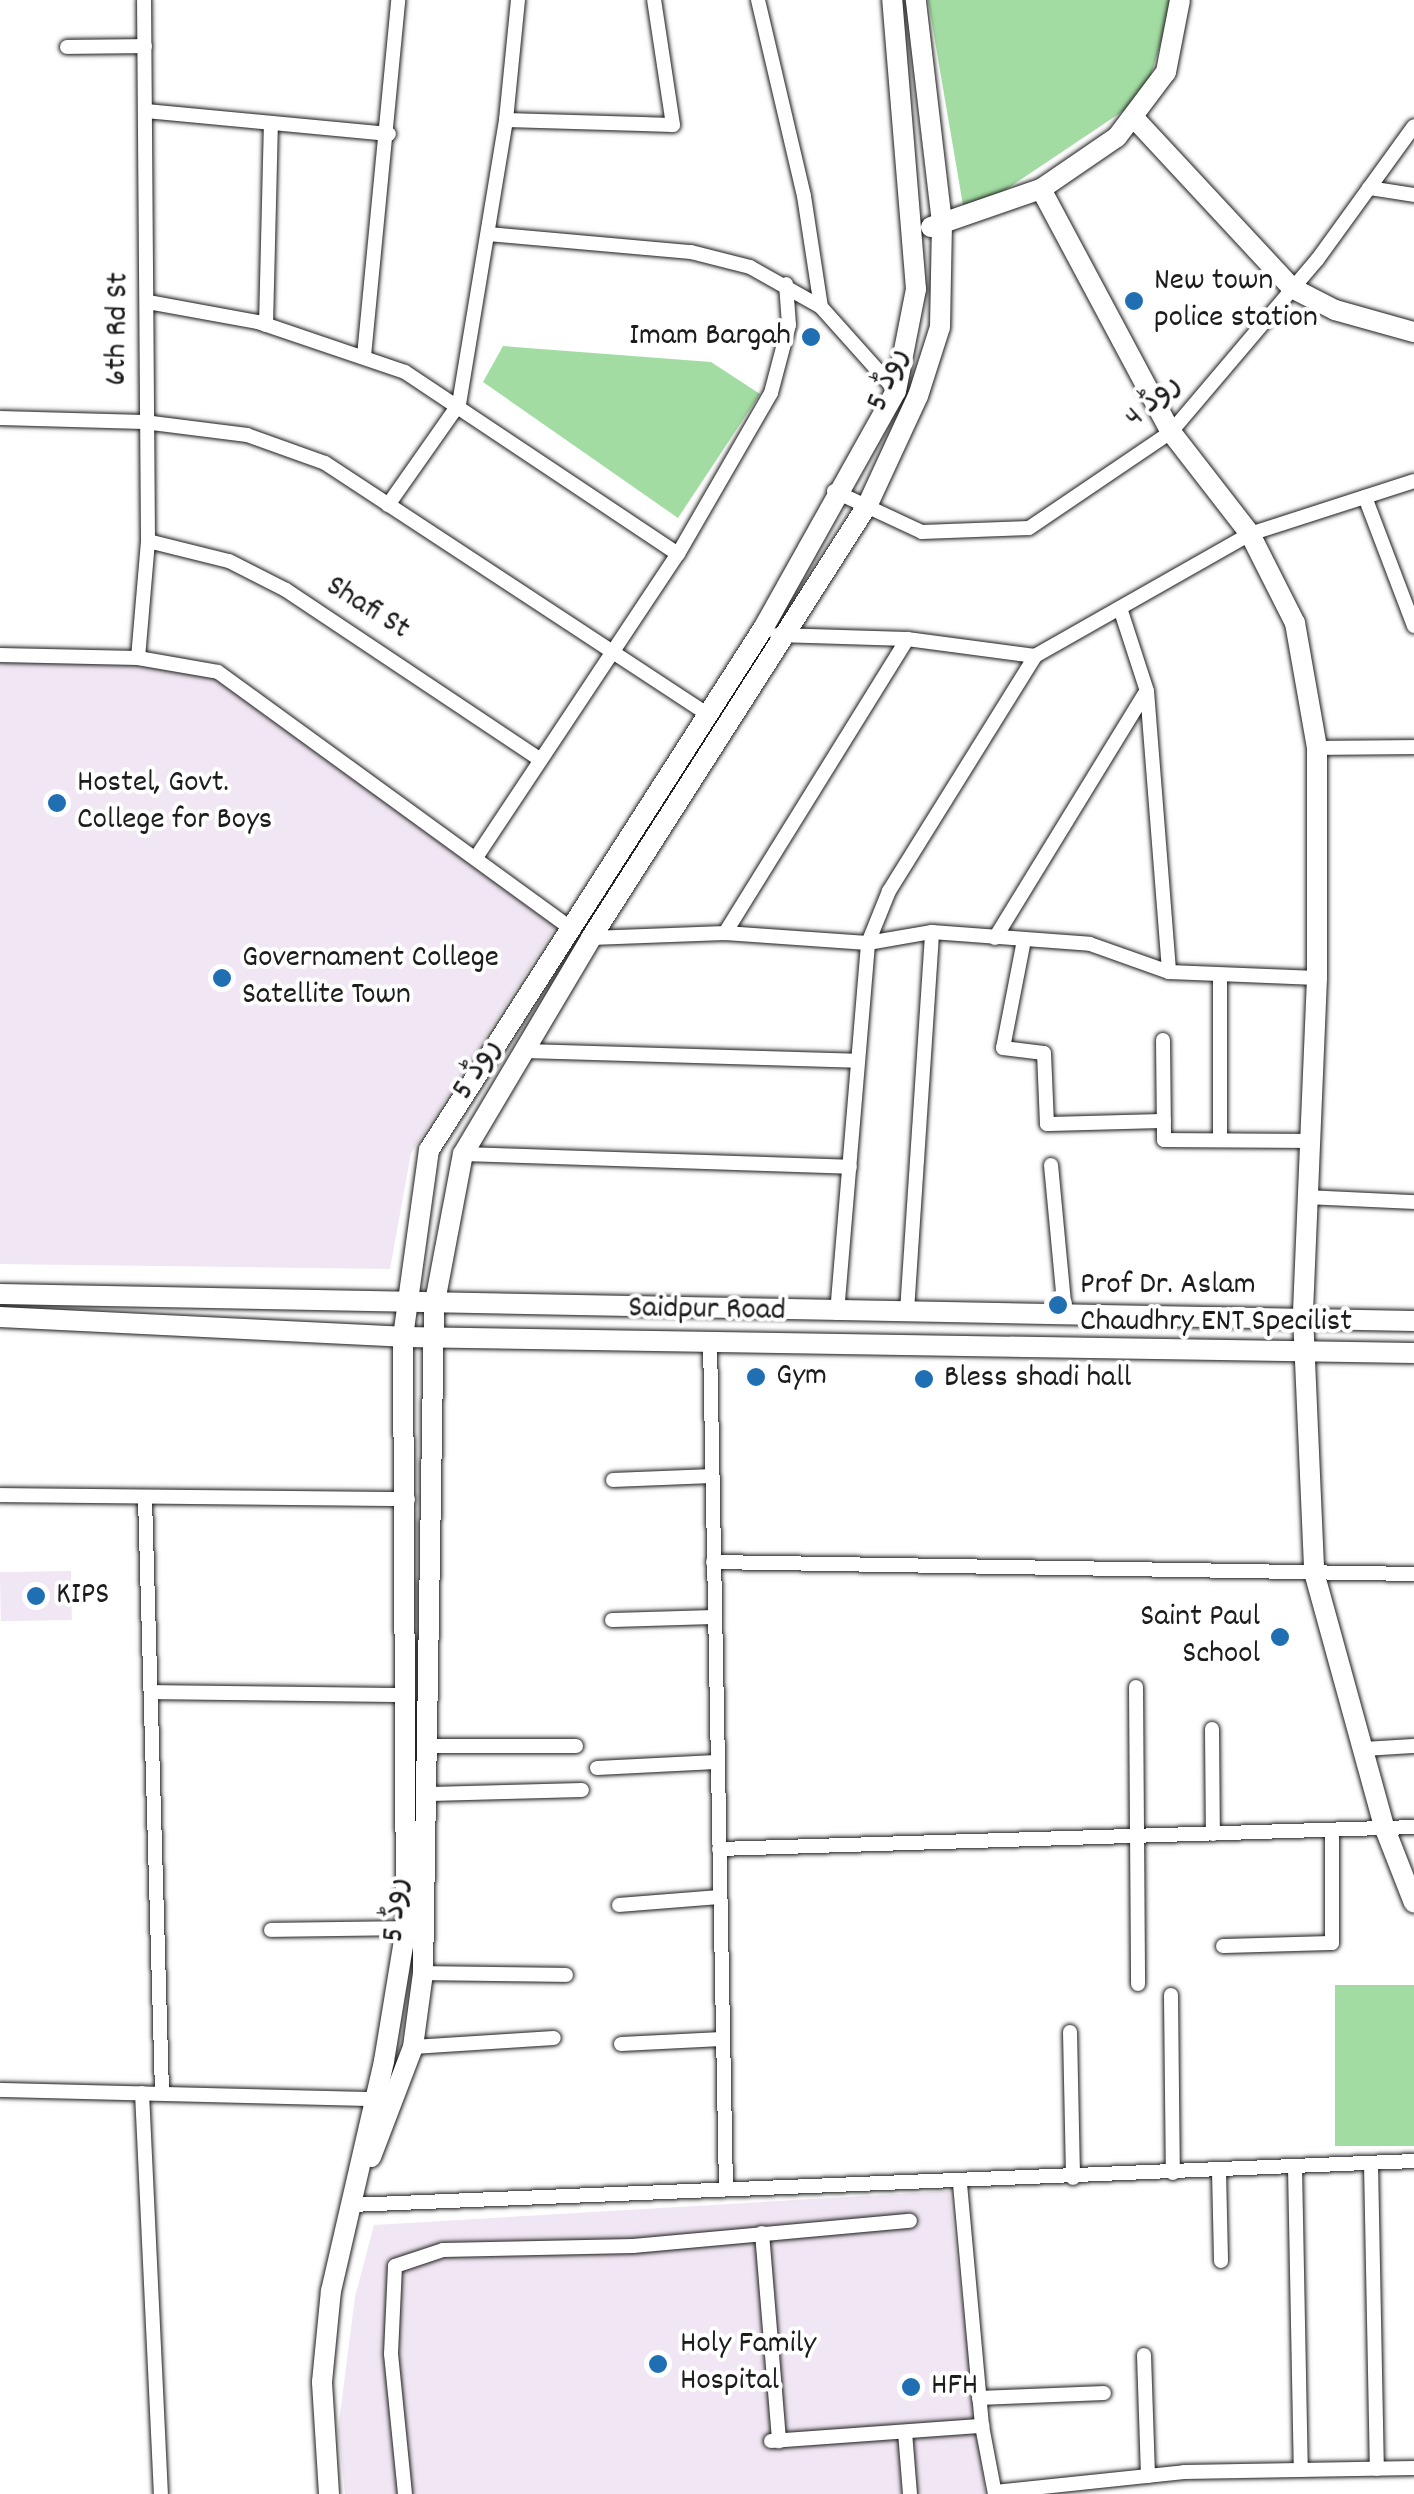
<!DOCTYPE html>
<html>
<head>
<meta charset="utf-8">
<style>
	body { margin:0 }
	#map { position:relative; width:1414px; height:2494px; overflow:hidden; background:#fff; font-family:Dekko,"Playpen Sans Arabic",sans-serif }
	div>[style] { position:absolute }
	.built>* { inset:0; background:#f1e6f3; transform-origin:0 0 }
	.green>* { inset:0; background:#a3dca2; transform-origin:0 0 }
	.roads { filter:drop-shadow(0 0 2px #1c1c1c) drop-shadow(0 0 2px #1c1c1c) }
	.street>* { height:14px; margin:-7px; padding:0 7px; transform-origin:7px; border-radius:7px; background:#fff }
	.secondary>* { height:20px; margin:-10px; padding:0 10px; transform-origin:10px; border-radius:10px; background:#fff }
	.dots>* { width:28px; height:28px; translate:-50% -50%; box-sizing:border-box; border:5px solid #fff; border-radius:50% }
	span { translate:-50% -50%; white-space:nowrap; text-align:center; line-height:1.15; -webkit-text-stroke:8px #fff; paint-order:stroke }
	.poi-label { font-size:32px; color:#1c1c1c }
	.left { translate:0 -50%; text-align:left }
	.right { translate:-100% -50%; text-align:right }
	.street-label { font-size:32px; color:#1c1c1c }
</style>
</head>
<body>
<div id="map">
	<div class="built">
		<div style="clip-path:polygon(0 649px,187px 661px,238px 684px,559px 921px,411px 1153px,390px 1269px,0 1264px)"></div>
		<div style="left:71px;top:1571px;width:49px;height:71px;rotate:89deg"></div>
		<div style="clip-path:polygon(949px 2191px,985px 2494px,345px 2494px,338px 2430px,355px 2297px,374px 2225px)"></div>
	</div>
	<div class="green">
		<div style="clip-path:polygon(928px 0,1174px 0,1144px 97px,965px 217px)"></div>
		<div style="clip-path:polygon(503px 346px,711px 362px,760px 394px,678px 518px,483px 382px)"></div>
		<div style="left:1414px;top:1985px;width:161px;height:79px;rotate:90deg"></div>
	</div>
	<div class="roads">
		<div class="street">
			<div style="left:758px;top:0;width:201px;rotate:76.8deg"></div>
			<div style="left:804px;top:196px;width:112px;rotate:81.3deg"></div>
			<div style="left:67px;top:47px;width:78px;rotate:-0.7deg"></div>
			<div style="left:146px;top:111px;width:244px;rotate:5.4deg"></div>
			<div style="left:506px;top:120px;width:167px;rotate:1.7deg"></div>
			<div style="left:673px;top:125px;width:126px;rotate:-98.6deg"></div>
			<div style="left:1369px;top:188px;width:46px;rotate:8.8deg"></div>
			<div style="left:488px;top:234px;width:204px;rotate:5.1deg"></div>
			<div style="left:691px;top:252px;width:61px;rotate:14.3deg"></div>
			<div style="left:750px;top:267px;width:81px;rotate:29.4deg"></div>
			<div style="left:821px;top:307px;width:113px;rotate:48.2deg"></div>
			<div style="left:148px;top:302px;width:112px;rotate:10.3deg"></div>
			<div style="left:258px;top:322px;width:155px;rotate:18.8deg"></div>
			<div style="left:405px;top:372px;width:328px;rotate:33.7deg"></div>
			<div style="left:266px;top:325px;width:202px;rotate:-88.6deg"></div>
			<div style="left:364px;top:356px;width:358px;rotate:-84.5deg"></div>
			<div style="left:0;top:418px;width:144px;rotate:1.6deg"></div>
			<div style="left:144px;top:422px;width:104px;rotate:7.2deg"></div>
			<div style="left:247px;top:435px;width:83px;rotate:19.7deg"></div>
			<div style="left:325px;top:463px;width:457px;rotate:33.3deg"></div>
			<div style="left:834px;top:491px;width:97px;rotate:25deg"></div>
			<div style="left:922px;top:532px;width:107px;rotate:-2.1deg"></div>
			<div style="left:1029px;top:528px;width:171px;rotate:-34.1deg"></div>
			<div style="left:1171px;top:432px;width:226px;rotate:-49.7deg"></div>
			<div style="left:1317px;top:260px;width:165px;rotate:-54.1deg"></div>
			<div style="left:1365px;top:497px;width:138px;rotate:69.2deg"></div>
			<div style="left:388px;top:505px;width:123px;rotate:-54.9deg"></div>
			<div style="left:459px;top:404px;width:288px;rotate:-80.6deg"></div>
			<div style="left:506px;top:120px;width:121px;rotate:-84.3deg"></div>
			<div style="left:148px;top:541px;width:83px;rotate:13.9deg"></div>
			<div style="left:229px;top:561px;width:64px;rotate:27deg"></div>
			<div style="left:286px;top:590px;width:304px;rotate:33.7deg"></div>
			<div style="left:1120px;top:608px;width:87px;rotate:72deg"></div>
			<div style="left:1147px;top:691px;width:282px;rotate:85.5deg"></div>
			<div style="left:777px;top:635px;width:130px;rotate:1.8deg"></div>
			<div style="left:907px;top:639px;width:129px;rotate:7.6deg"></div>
			<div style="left:1035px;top:656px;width:247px;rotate:-29.6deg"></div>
			<div style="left:1250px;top:534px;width:172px;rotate:-17.9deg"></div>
			<div style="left:0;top:655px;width:138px;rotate:1.2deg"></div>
			<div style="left:138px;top:658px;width:81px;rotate:9.9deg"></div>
			<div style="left:218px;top:672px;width:437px;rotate:36deg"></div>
			<div style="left:138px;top:658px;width:117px;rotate:-85.1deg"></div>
			<div style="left:148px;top:541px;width:541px;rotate:-90.42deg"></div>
			<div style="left:1317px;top:748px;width:97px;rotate:-0.6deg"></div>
			<div style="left:477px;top:856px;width:363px;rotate:-56.4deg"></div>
			<div style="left:678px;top:554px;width:186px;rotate:-60deg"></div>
			<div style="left:771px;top:393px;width:70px;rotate:-75.2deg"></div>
			<div style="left:789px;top:325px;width:41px;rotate:-94.2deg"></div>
			<div style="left:725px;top:933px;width:346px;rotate:-58.2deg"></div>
			<div style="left:591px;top:938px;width:134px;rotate:-2.1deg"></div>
			<div style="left:725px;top:933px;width:143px;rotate:4deg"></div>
			<div style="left:868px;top:943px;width:65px;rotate:-9.8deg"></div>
			<div style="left:932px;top:932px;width:158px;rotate:4.3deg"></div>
			<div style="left:1090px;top:944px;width:84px;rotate:19.5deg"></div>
			<div style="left:1169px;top:972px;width:148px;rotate:2.3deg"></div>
			<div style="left:995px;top:938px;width:289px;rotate:-58.5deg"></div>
			<div style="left:1024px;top:940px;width:110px;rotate:101deg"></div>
			<div style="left:1003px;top:1048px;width:41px;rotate:7deg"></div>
			<div style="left:1044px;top:1053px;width:71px;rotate:87.6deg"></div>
			<div style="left:1047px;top:1124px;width:117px;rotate:-1.5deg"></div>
			<div style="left:1220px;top:978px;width:162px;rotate:90deg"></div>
			<div style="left:1163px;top:1040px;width:100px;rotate:89.4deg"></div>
			<div style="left:1164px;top:1140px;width:145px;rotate:0.4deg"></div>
			<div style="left:524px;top:1051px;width:334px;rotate:1.7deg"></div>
			<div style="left:463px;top:1154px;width:387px;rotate:1.9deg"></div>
			<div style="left:1051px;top:1165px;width:149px;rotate:84.6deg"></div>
			<div style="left:1307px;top:1197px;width:107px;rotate:2.7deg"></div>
			<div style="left:907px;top:1311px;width:380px;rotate:-86.2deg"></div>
			<div style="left:837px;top:1313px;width:371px;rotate:-85.2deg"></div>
			<div style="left:868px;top:943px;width:56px;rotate:-68deg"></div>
			<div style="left:889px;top:891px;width:277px;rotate:-58.1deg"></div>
			<div style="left:710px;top:1341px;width:847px;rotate:88.92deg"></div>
			<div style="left:613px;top:1480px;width:99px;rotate:-2.3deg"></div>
			<div style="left:0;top:1495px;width:408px;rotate:0.6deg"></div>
			<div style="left:145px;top:1498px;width:595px;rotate:88.36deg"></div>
			<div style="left:713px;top:1562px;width:701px;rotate:0.98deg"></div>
			<div style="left:612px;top:1620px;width:103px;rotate:-1.7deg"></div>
			<div style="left:1136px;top:1687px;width:297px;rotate:89.6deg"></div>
			<div style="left:151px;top:1692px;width:257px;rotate:0.7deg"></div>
			<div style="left:1212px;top:1729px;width:105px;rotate:89.5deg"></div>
			<div style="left:430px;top:1746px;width:146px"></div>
			<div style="left:1363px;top:1749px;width:51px;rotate:-3.4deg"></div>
			<div style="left:597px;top:1768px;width:119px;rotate:-2.9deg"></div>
			<div style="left:430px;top:1794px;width:152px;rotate:-1.5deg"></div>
			<div style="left:719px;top:1849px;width:695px;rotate:-1.81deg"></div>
			<div style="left:619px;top:1905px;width:100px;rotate:-4.6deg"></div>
			<div style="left:271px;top:1930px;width:135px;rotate:-0.8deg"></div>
			<div style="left:1223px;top:1946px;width:109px;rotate:-1.6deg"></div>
			<div style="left:1332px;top:1943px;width:113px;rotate:-90deg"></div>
			<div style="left:423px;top:1973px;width:143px;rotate:0.8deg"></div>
			<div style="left:1171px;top:1995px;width:178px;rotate:89.4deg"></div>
			<div style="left:1070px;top:2032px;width:146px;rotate:88.8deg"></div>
			<div style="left:621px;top:2044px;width:101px;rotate:-2.8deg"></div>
			<div style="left:413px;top:2047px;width:141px;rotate:-3.7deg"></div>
			<div style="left:0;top:2090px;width:381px;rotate:1.4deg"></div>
			<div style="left:142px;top:2093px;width:401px;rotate:87.3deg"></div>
			<div style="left:1371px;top:2163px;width:306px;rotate:88.9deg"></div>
			<div style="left:1295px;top:2167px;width:303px;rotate:88.9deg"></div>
			<div style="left:1219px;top:2171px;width:90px;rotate:88.7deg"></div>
			<div style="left:960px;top:2184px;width:243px;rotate:84.8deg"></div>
			<div style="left:982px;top:2426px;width:69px;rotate:79.2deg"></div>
			<div style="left:351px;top:2205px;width:1064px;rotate:-2.37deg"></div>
			<div style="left:762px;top:2233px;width:209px;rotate:85.3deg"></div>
			<div style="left:1144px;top:2355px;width:121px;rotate:88.1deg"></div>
			<div style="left:979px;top:2398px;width:125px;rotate:-2.3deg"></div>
			<div style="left:905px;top:2432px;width:62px;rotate:85.4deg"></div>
			<div style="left:771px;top:2441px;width:212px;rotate:-4.1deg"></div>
			<div style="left:995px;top:2492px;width:190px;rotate:-6deg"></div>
			<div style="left:1184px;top:2472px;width:230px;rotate:-1deg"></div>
			<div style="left:405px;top:2494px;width:141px;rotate:-95.7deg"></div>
			<div style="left:391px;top:2354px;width:88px;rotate:-87.4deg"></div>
			<div style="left:395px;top:2266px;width:51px;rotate:-18.4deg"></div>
			<div style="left:443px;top:2250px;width:190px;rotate:-1.2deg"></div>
			<div style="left:633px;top:2246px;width:278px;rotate:-5.2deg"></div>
		</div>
		<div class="secondary">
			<div style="left:1135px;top:119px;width:231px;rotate:47.1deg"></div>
			<div style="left:1292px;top:288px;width:48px;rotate:27.1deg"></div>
			<div style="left:1335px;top:310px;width:82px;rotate:15.6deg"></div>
			<div style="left:1041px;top:189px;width:276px;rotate:61.9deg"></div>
			<div style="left:1171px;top:432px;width:129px;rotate:52.2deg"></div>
			<div style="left:1250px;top:534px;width:100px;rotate:63.2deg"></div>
			<div style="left:1295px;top:623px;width:127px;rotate:80deg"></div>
			<div style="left:1317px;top:748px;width:230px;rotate:90deg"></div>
			<div style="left:1317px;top:978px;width:337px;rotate:92.4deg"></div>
			<div style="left:1303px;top:1315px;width:257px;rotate:87.5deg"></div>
			<div style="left:1314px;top:1572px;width:267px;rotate:74.6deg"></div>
			<div style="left:1385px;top:1829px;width:79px;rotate:68.6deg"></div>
			<div style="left:931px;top:227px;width:116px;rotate:-19.1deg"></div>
			<div style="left:1041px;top:189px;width:92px;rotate:-34.4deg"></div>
			<div style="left:1117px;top:137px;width:81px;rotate:-53deg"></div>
			<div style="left:1166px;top:72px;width:73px;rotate:-79deg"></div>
			<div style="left:0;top:1294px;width:1414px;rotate:1.09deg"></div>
			<div style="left:0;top:1317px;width:403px;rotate:2.8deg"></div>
			<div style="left:403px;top:1337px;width:1011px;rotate:0.91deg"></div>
			<div style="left:371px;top:2157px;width:118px;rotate:-69.1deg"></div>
			<div style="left:413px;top:2047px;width:75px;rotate:-82.3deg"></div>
			<div style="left:423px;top:1973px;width:666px;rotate:-89.05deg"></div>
			<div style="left:434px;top:1307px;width:156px;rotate:-79.3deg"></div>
			<div style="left:463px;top:1154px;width:251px;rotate:-59.3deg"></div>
			<div style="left:591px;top:938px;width:515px;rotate:-57.45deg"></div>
			<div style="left:868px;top:504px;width:119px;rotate:-65.2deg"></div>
			<div style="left:918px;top:396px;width:72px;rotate:-72.3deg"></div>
			<div style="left:940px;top:327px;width:104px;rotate:-88.9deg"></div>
			<div style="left:942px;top:223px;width:225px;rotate:-96.7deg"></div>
			<div style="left:329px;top:2494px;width:112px;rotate:-93.6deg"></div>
			<div style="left:322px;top:2382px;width:91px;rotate:-84.4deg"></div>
			<div style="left:331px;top:2291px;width:236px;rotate:-77deg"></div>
			<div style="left:384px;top:2061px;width:135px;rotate:-80.6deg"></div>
			<div style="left:406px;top:1928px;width:591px;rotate:-90.29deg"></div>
			<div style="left:403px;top:1337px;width:189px;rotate:-82.1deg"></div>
			<div style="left:429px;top:1150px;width:621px;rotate:-57.36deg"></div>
			<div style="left:764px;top:627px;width:270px;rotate:-60.8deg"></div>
			<div style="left:896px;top:391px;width:104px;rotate:-78.9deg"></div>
			<div style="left:916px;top:289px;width:290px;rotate:-94.7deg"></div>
		</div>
	</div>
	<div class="dots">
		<div style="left:1134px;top:301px;background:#1f6fb2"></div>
		<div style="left:811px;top:337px;background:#1f6fb2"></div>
		<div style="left:57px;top:803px;background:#1f6fb2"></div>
		<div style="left:222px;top:978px;background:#1f6fb2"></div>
		<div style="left:1058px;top:1305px;background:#1f6fb2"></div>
		<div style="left:756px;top:1377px;background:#1f6fb2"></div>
		<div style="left:924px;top:1379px;background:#1f6fb2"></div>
		<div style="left:36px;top:1596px;background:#1f6fb2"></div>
		<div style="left:1280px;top:1637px;background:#1f6fb2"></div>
		<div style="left:658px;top:2364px;background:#1f6fb2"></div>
		<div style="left:911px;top:2387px;background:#1f6fb2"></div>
	</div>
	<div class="poi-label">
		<span class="left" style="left:1154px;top:301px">New town<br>police station</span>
		<span class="right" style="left:791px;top:337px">Imam Bargah</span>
		<span class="left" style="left:77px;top:803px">Hostel, Govt.<br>College for Boys</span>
		<span class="left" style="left:242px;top:978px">Governament College<br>Satellite Town</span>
		<span class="left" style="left:1080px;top:1305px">Prof Dr. Aslam<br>Chaudhry ENT Specilist</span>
		<span class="left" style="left:776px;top:1377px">Gym</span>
		<span class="left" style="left:944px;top:1379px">Bless shadi hall</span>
		<span class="left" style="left:56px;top:1596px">KIPS</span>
		<span class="right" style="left:1260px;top:1637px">Saint Paul<br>School</span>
		<span class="left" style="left:680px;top:2364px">Holy Family<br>Hospital</span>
		<span class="left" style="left:931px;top:2387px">HFH</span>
	</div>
	<div class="street-label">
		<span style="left:119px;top:329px;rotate:-89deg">6th Rd St</span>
		<span style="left:889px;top:380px;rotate:-69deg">روڈ 5</span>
		<span style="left:1154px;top:402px;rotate:-43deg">روڈ 4</span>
		<span style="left:367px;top:609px;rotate:32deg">Shafi St</span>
		<span style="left:478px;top:1070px;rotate:-59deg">روڈ 5</span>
		<span style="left:707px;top:1311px;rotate:1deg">Saidpur Road</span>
		<span style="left:397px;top:1910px;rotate:-87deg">روڈ 5</span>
	</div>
</div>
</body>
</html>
